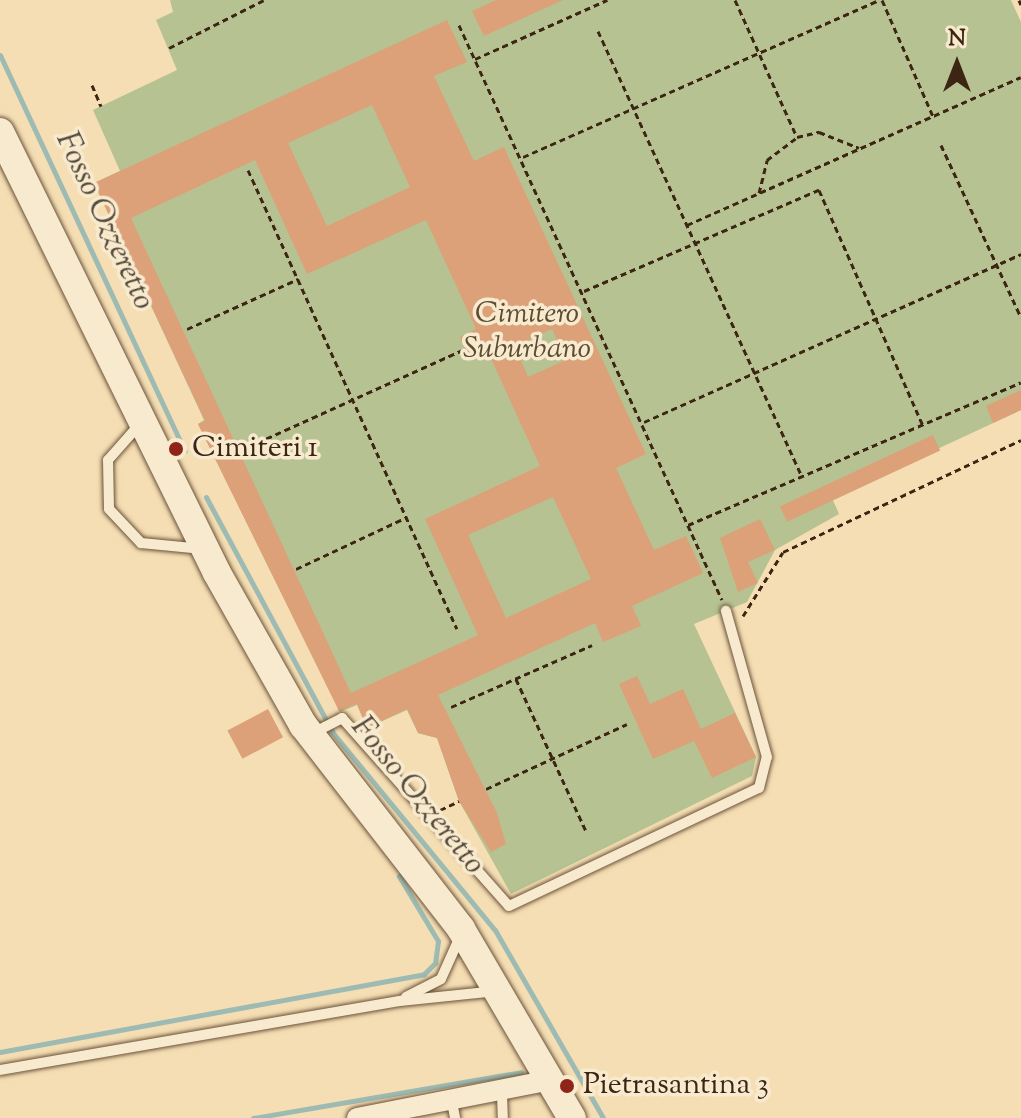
<!DOCTYPE html>
<html>
<head>
<meta charset="utf-8">
<style>
	body { margin:0 }
	#map { position:relative; width:1021px; height:1118px; overflow:hidden; background:#f5deb3; font-family:"Sorts Mill Goudy",serif }
	div>[style] { position:absolute }
	.green>* { inset:0; background:#b6c291 }
	.stream>* { height:5px; margin:-2.5px; padding:0 2.5px; transform-origin:2.5px; border-radius:2.5px; background:#9dbbb2 }
	.building>* { inset:0; background:#dca178; transform-origin:0 0 }
	.path>* { height:3px; margin-top:-1.5px; transform-origin:0; background:repeating-linear-gradient(90deg,#3d2513 0 6px,transparent 0 10px) }
	.roads { filter:drop-shadow(0 0 2px #6b533b) drop-shadow(0 0 2px #6b533b) }
	.lane>* { height:10px; margin:-5px; padding:0 5px; transform-origin:5px; border-radius:5px; background:#f8eace }
	.street>* { height:20px; margin:-10px; padding:0 10px; transform-origin:10px; border-radius:10px; background:#f8eace }
	.secondary>* { height:28px; margin:-14px; padding:0 14px; transform-origin:14px; border-radius:14px; background:#f8eace }
	.dots>* { width:22px; height:22px; translate:-50% -50%; box-sizing:border-box; border:4px solid #f8eace; border-radius:50% }
	span { translate:-50% -50%; white-space:nowrap; text-align:center; line-height:1.15; -webkit-text-stroke:7px #f8eace; paint-order:stroke }
	.park-label { font-size:30px; color:#5b4c32; font-style:italic }
	.poi-label { font-size:30px; color:#3d2513 }
	.left { translate:0 -50%; text-align:left }
	.water-label { font-size:32px; color:#554a3b; font-style:italic }
	.north { position:absolute; left:917px; top:24px; width:80px; height:80px; -webkit-text-stroke:6px #f8eace; paint-order:stroke; rotate:0deg; font-size:22px; font-weight:700; line-height:32px; text-align:center; color:#3d2513 }
	.north::after { content:''; display:block; margin:auto; width:28px; height:36px; background:#3d2513; clip-path:polygon(50% 0,100% 100%,50% 72%,0 100%) }
</style>
</head>
<body>
<div id="map">
	<div class="green">
		<div style="clip-path:polygon(170px 0,1011px 0,1021px 22px,1021px 410px,832px 498px,839px 514px,775px 550px,747px 602px,694px 624px,756px 757px,752px 776px,511px 894px,459px 801px,437px 738px,418px 733px,407px 710px,367px 728px,357px 705px,340px 712px,198px 424px,204px 420px,94px 183px,120px 171px,93px 110px,177px 70px,156px 20px,173px 12px)"></div>
	</div>
	<div class="stream">
		<div style="left:0;top:55px;width:437px;rotate:65deg"></div>
		<div style="left:206px;top:497px;width:268px;rotate:61.7deg"></div>
		<div style="left:333px;top:733px;width:255px;rotate:50.6deg"></div>
		<div style="left:495px;top:930px;width:217px;rotate:60.1deg"></div>
		<div style="left:0;top:1052px;width:431px;rotate:-10.4deg"></div>
		<div style="left:424px;top:974px;width:16px;rotate:-45deg"></div>
		<div style="left:435px;top:963px;width:22px;rotate:-82deg"></div>
		<div style="left:438px;top:941px;width:76px;rotate:-121deg"></div>
		<div style="left:253px;top:1118px;width:272px;rotate:-9.7deg"></div>
	</div>
	<div class="building">
		<div style="clip-path:polygon(496px 0,563px 0,484px 36px,472px 11px)"></div>
		<div style="clip-path:polygon(evenodd,447px 20px,467px 62px,434px 76px,474px 161px,504px 147px,646px 454px,616px 468px,654px 550px,686px 536px,703px 573px,632px 606px,641px 626px,603px 642px,595px 623px,438px 695px,497px 813px,506px 844px,491px 852px,459px 801px,437px 738px,418px 733px,407px 709px,367px 728px,357px 704px,339px 711px,198px 424px,205px 421px,94px 183px,447px 20px,372px 105px,410px 187px,327px 226px,288px 143px,372px 105px,447px 20px,255px 160px,307px 274px,426px 220px,476px 329px,460px 337px,465px 349px,471px 360px,488px 352px,540px 466px,425px 519px,478px 635px,351px 693px,131px 218px,255px 160px,447px 20px,552px 329px,566px 360px,528px 377px,515px 346px,552px 329px,447px 20px,553px 497px,591px 579px,506px 618px,468px 535px,553px 497px)"></div>
		<div style="clip-path:polygon(1021px 390px,1021px 410px,993px 423px,986px 406px)"></div>
		<div style="left:933px;top:435px;width:17px;height:169px;rotate:65deg"></div>
		<div style="clip-path:polygon(760px 519px,775px 550px,748px 562px,758px 583px,738px 592px,720px 538px)"></div>
		<div style="clip-path:polygon(637px 676px,650px 704px,683px 689px,701px 729px,735px 713px,756px 757px,712px 778px,694px 741px,653px 759px,619px 684px)"></div>
		<div style="left:268px;top:709px;width:32px;height:46px;rotate:62deg"></div>
	</div>
	<div class="path">
		<div style="left:735px;top:0;width:150px;rotate:65.7deg"></div>
		<div style="left:882px;top:0;width:127px;rotate:66.3deg"></div>
		<div style="left:1019px;top:0;width:5px;rotate:68deg"></div>
		<div style="left:459px;top:25px;width:632px;rotate:65.42deg"></div>
		<div style="left:598px;top:31px;width:490px;rotate:65.4deg"></div>
		<div style="left:169px;top:48px;width:106px;rotate:-26.8deg"></div>
		<div style="left:475px;top:59px;width:145px;rotate:-24.1deg"></div>
		<div style="left:92px;top:85px;width:23px;rotate:67deg"></div>
		<div style="left:941px;top:145px;width:190px;rotate:65.1deg"></div>
		<div style="left:523px;top:157px;width:389px;rotate:-23.8deg"></div>
		<div style="left:248px;top:170px;width:504px;rotate:65.52deg"></div>
		<div style="left:759px;top:193px;width:34px;rotate:-76deg"></div>
		<div style="left:767px;top:160px;width:38px;rotate:-37deg"></div>
		<div style="left:797px;top:137px;width:23px;rotate:-13deg"></div>
		<div style="left:819px;top:132px;width:43px;rotate:21.8deg"></div>
		<div style="left:687px;top:225px;width:365px;rotate:-23.9deg"></div>
		<div style="left:584px;top:291px;width:256px;rotate:-23.3deg"></div>
		<div style="left:819px;top:190px;width:256px;rotate:66.2deg"></div>
		<div style="left:187px;top:329px;width:122px;rotate:-24.2deg"></div>
		<div style="left:644px;top:422px;width:413px;rotate:-24deg"></div>
		<div style="left:239px;top:451px;width:248px;rotate:-24.3deg"></div>
		<div style="left:688px;top:525px;width:362px;rotate:-23.2deg"></div>
		<div style="left:296px;top:569px;width:123px;rotate:-25.1deg"></div>
		<div style="left:743px;top:616px;width:75px;rotate:-58deg"></div>
		<div style="left:783px;top:552px;width:263px;rotate:-25.2deg"></div>
		<div style="left:516px;top:679px;width:167px;rotate:65.3deg"></div>
		<div style="left:451px;top:707px;width:154px;rotate:-23.7deg"></div>
		<div style="left:486px;top:789px;width:155px;rotate:-24.7deg"></div>
		<div style="left:440px;top:810px;width:21px;rotate:-25deg"></div>
	</div>
	<div class="roads">
		<div class="lane">
			<div style="left:139px;top:425px;width:47px;rotate:131.5deg"></div>
			<div style="left:108px;top:460px;width:49px;rotate:88.8deg"></div>
			<div style="left:109px;top:509px;width:47px;rotate:46.7deg"></div>
			<div style="left:141px;top:543px;width:62px;rotate:5.5deg"></div>
			<div style="left:313px;top:733px;width:33px;rotate:-27deg"></div>
			<div style="left:342px;top:718px;width:251px;rotate:48.4deg"></div>
			<div style="left:509px;top:906px;width:276px;rotate:-25.3deg"></div>
			<div style="left:759px;top:788px;width:32px;rotate:-76deg"></div>
			<div style="left:767px;top:757px;width:152px;rotate:-105.7deg"></div>
			<div style="left:406px;top:997px;width:39px;rotate:-27deg"></div>
			<div style="left:441px;top:979px;width:44px;rotate:-65.8deg"></div>
			<div style="left:0;top:1070px;width:406px;rotate:-9.8deg"></div>
			<div style="left:400px;top:1001px;width:97px;rotate:-5.9deg"></div>
			<div style="left:502px;top:1094px;width:24px;rotate:88deg"></div>
			<div style="left:452px;top:1102px;width:16px;rotate:79deg"></div>
		</div>
		<div class="street">
			<div style="left:357px;top:1118px;width:198px;rotate:-11.1deg"></div>
		</div>
		<div class="secondary">
			<div style="left:0;top:132px;width:491px;rotate:63.8deg"></div>
			<div style="left:217px;top:573px;width:175px;rotate:60.5deg"></div>
			<div style="left:303px;top:725px;width:258px;rotate:52.2deg"></div>
			<div style="left:461px;top:929px;width:219px;rotate:59.6deg"></div>
		</div>
	</div>
	<div class="dots">
		<div style="left:176px;top:449px;background:#8f2418"></div>
		<div style="left:567px;top:1086px;background:#8f2418"></div>
	</div>
	<div class="park-label">
		<span style="left:527px;top:332px">Cimitero<br>Suburbano</span>
	</div>
	<div class="poi-label">
		<span class="left" style="left:192px;top:449px">Cimiteri 1</span>
		<span class="left" style="left:583px;top:1086px">Pietrasantina 3</span>
	</div>
	<div class="water-label">
		<span style="left:104px;top:221px;rotate:65deg">Fosso Ozzeretto</span>
		<span style="left:417px;top:796px;rotate:51deg">Fosso Ozzeretto</span>
	</div>
	<div class="north">N</div>
</div>
</body>
</html>
